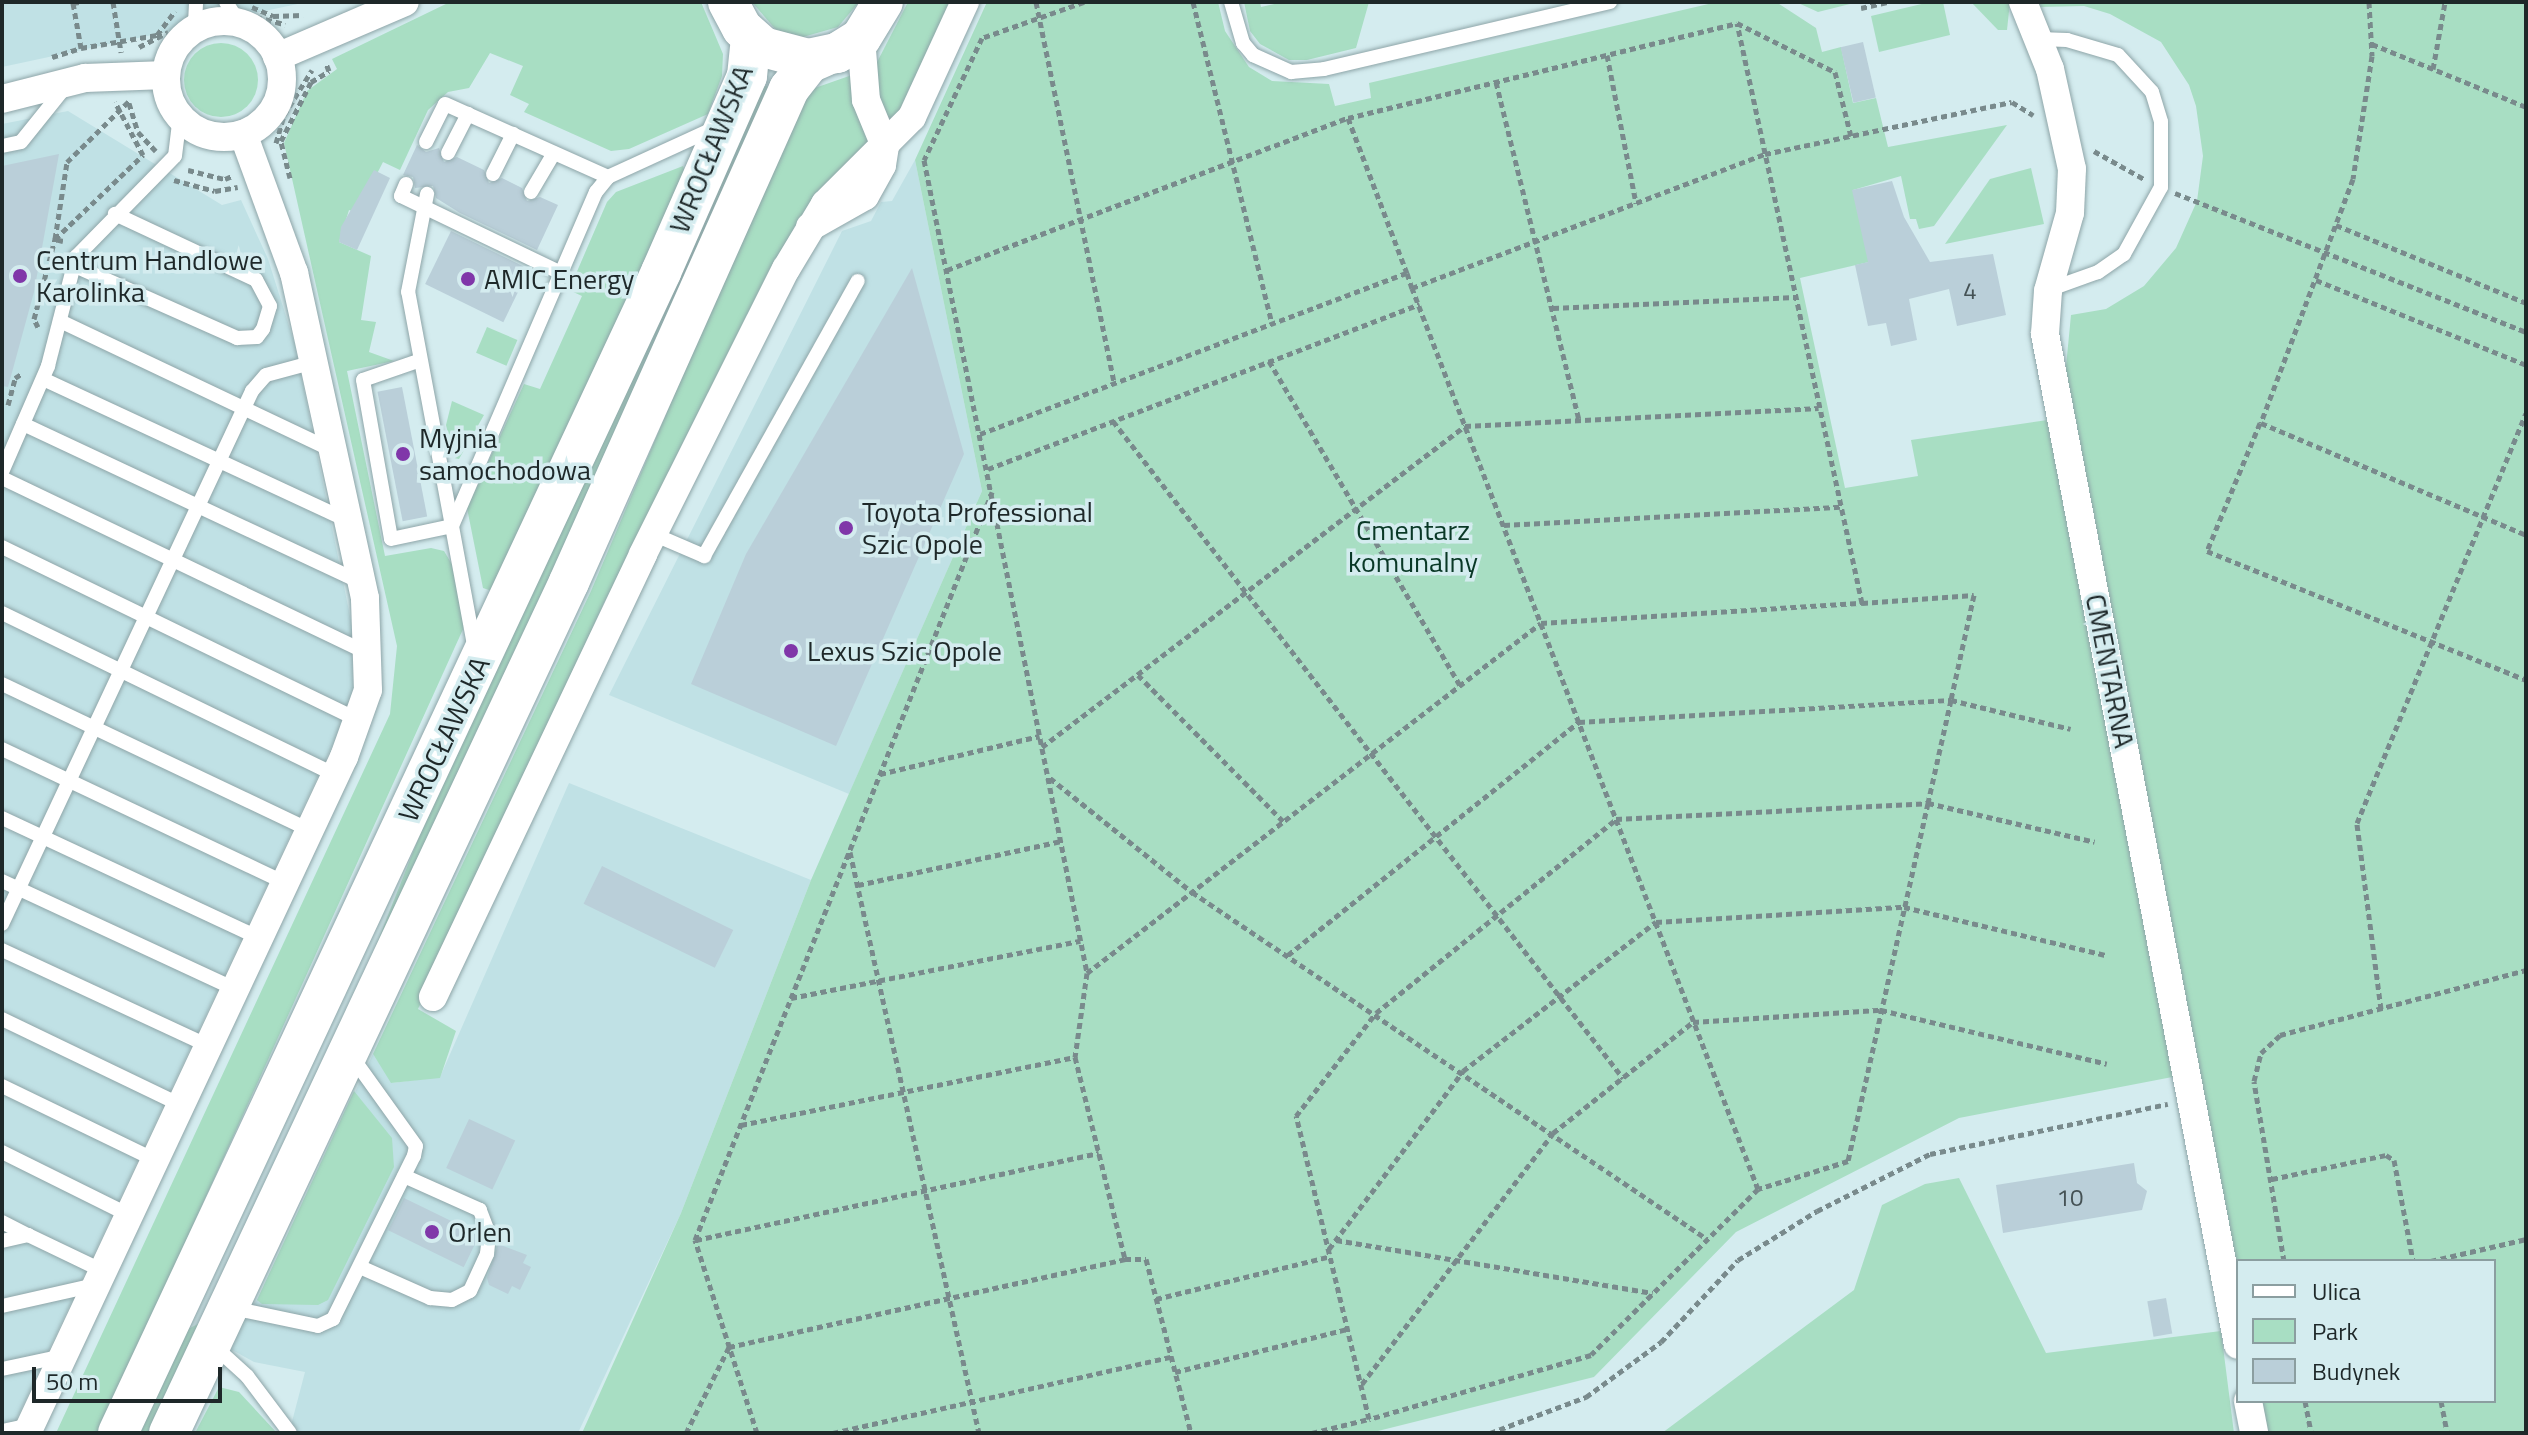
<!DOCTYPE html>
<html>
<head>
<meta charset="utf-8">
<style>
	body { margin:0 }
	#map { position:relative; width:2528px; height:1435px; overflow:hidden; background:#d4ecef; font-family:"Titillium Web",sans-serif }
	div>[style] { position:absolute }
	.built>* { inset:0; background:#c0e1e5 }
	.green>* { inset:0; background:#a8dec3; transform-origin:0 0 }
	.round { border-radius:50% }
	.building>* { inset:0; background:#bacfd9; transform-origin:0 0 }
	.path>* { height:5px; margin-top:-2.5px; transform-origin:0; background:repeating-linear-gradient(90deg,#798a8c 0 6px,transparent 0 10px) }
	.roads { filter:drop-shadow(0 0 2px #8ea5a8) drop-shadow(0 0 2px #8ea5a8) }
	.service>* { height:14px; margin:-7px; padding:0 7px; transform-origin:7px; border-radius:7px; background:#fff }
	.minor>* { height:28px; margin:-14px; padding:0 14px; transform-origin:14px; border-radius:14px; background:#fff }
	.minor>.ring { margin:-14px; padding:0; box-sizing:content-box; background:none; border:28px solid #fff; border-radius:50% }
	.secondary>* { height:40px; margin:-20px; padding:0 20px; transform-origin:20px; border-radius:20px; background:#fff }
	.dots>* { width:22px; height:22px; translate:-50% -50%; box-sizing:border-box; border:4px solid #d4ecef; border-radius:50% }
	span { translate:-50% -50%; white-space:nowrap; text-align:center; line-height:1.15; -webkit-text-stroke:7px #d4ecef; paint-order:stroke }
	.number-label { font-size:24px; color:#455255 }
	.number-label span { -webkit-text-stroke-width:0 }
	.street-label { font-size:28px; color:#1e2829 }
	.poi-label { font-size:28px; color:#1e2829 }
	.left { translate:0 -50%; text-align:left }
	.park-label { font-size:28px; color:#093826 }
	.frame { position:absolute; inset:0; border:4px solid #1e2829; pointer-events:none }
	.legend { position:absolute; left:2236px; top:1259px; width:260px; height:144px; box-sizing:border-box; background:#d4ecef; border:2px solid #8b9ea0; margin:0; padding:10px 14px; list-style:none; font-size:24px; color:#1e2829 }
	.legend li { display:flex; align-items:center; gap:16px; height:40px }
	.legend b { width:40px; border:2px solid #8b9ea0 }
	.scale { position:absolute; left:32px; top:1367px; width:190px; height:36px; box-sizing:border-box; border:4px solid #1e2829; border-top:0; padding-left:10px; font-size:24px; line-height:28px; white-space:nowrap; color:#1e2829; -webkit-text-stroke:6px #d4ecef; paint-order:stroke }
</style>
</head>
<body>
<div id="map">
	<div class="built">
		<div style="clip-path:polygon(2px 2px,307px 2px,2px 67px)"></div>
		<div style="clip-path:polygon(68px 111px,222px 205px,241px 200px,268px 259px,295px 345px,352px 626px,353px 689px,341px 727px,10px 1433px,2px 1433px,2px 124px)"></div>
		<div style="clip-path:polygon(915px 160px,982px 491px,849px 794px,609px 695px,842px 231px,871px 221px,881px 202px,892px 201px)"></div>
		<div style="clip-path:polygon(569px 783px,811px 880px,681px 1213px,578px 1433px,289px 1433px,305px 1372px,254px 1362px,227px 1347px,257px 1300px,373px 1054px,392px 1083px,440px 1077px)"></div>
	</div>
	<div class="green">
		<div style="clip-path:polygon(450px 2px,701px 2px,723px 54px,722px 76px,708px 114px,629px 149px,611px 151px,524px 112px,529px 104px,510px 95px,523px 66px,490px 53px,469px 88px,448px 92px,428px 110px,400px 170px,383px 162px,357px 213px,349px 210px,339px 242px,371px 256px,361px 320px,376px 322px,369px 352px,394px 361px,347px 371px,385px 556px,431px 548px,444px 551px,453px 566px,464px 627px,99px 1433px,56px 1433px,390px 714px,397px 646px,284px 143px,307px 91px,337px 69px,332px 59px)"></div>
		<div style="clip-path:polygon(752px 2px,859px 2px,838px 27px,803px 37px,776px 30px)"></div>
		<div style="clip-path:polygon(908px 2px,954px 2px,906px 104px,891px 121px,875px 97px,873px 70px)"></div>
		<div style="clip-path:polygon(987px 2px,1218px 2px,1225px 31px,1249px 67px,1272px 81px,1329px 84px,1335px 106px,1371px 98px,1369px 83px,1717px 2px,1776px 2px,1816px 28px,1822px 52px,1841px 47px,1853px 103px,1876px 98px,1888px 147px,2007px 125px,1934px 226px,1919px 229px,1916px 219px,1910px 219px,1901px 176px,1853px 190px,1869px 262px,1800px 278px,1845px 488px,1918px 476px,1911px 440px,2061px 418px,2071px 315px,2106px 309px,2144px 286px,2176px 248px,2197px 201px,2203px 156px,2196px 106px,2189px 85px,2161px 42px,2110px 14px,2084px 6px,2039px 7px,2037px 2px,2526px 2px,2526px 1433px,2260px 1433px,2253px 1401px,2494px 1401px,2494px 1261px,2238px 1261px,2238px 1324px,2188px 1074px,1959px 1118px,1736px 1232px,1594px 1377px,1370px 1433px,582px 1433px,681px 1213px,811px 880px,982px 491px,915px 160px)"></div>
		<div style="clip-path:polygon(1244px 2px,1260px 2px,1261px 7px,1283px 2px,1369px 2px,1356px 48px,1307px 60px,1289px 60px,1260px 44px,1250px 31px)"></div>
		<div style="clip-path:polygon(1796px 2px,1831px 2px,1854px 3px,1818px 12px)"></div>
		<div style="clip-path:polygon(1930px 2px,1943px 2px,1950px 35px,1879px 52px,1871px 16px)"></div>
		<div style="clip-path:polygon(1971px 2px,2010px 2px,2007px 30px,1998px 30px)"></div>
		<div class="round" style="left:184px;top:43px;width:74px;height:74px"></div>
		<div style="clip-path:polygon(852px 75px,872px 139px,795px 226px,604px 603px,418px 1009px,456px 1031px,440px 1078px,391px 1083px,373px 1054px,591px 591px,784px 136px,812px 89px)"></div>
		<div style="clip-path:polygon(755px 81px,770px 88px,664px 341px,375px 948px,423px 827px)"></div>
		<div style="clip-path:polygon(683px 166px,685px 172px,492px 591px,483px 588px,467px 508px,524px 384px,540px 389px,582px 296px,569px 290px,607px 202px,616px 192px)"></div>
		<div style="clip-path:polygon(2031px 168px,2044px 224px,1945px 244px,1990px 179px)"></div>
		<div style="left:487px;top:327px;width:33px;height:28px;rotate:23deg"></div>
		<div style="clip-path:polygon(452px 401px,484px 415px,459px 459px,454px 458px,446px 425px)"></div>
		<div style="clip-path:polygon(354px 1091px,392px 1138px,394px 1167px,328px 1300px,318px 1305px,262px 1304px,257px 1300px)"></div>
		<div style="clip-path:polygon(1959px 1178px,2046px 1353px,2221px 1331px,2234px 1433px,1662px 1433px,1854px 1290px,1882px 1205px,1925px 1184px)"></div>
		<div style="clip-path:polygon(202px 1322px,157px 1433px,138px 1433px,186px 1330px)"></div>
		<div style="clip-path:polygon(219px 1387px,239px 1392px,277px 1433px,195px 1433px)"></div>
	</div>
	<div class="building">
		<div style="left:1863px;top:42px;width:57px;height:23px;rotate:77deg"></div>
		<div style="clip-path:polygon(417px 145px,426px 152px,439px 148px,444px 162px,457px 157px,484px 170px,489px 183px,502px 178px,522px 188px,527px 201px,540px 197px,558px 205px,537px 250px,460px 213px,436px 198px,433px 186px,415px 188px,413px 177px,403px 175px)"></div>
		<div style="clip-path:polygon(59px 154px,34px 292px,8px 387px,2px 386px,2px 166px)"></div>
		<div style="clip-path:polygon(374px 170px,390px 178px,357px 250px,339px 242px,341px 227px)"></div>
		<div style="clip-path:polygon(1892px 181px,1904px 217px,1930px 262px,1993px 254px,2006px 315px,1957px 326px,1949px 289px,1909px 299px,1917px 340px,1891px 346px,1886px 323px,1868px 326px,1855px 265px,1868px 262px,1852px 190px)"></div>
		<div style="left:451px;top:231px;width:87px;height:59px;rotate:26deg"></div>
		<div style="clip-path:polygon(912px 268px,964px 454px,836px 746px,691px 684px,746px 554px)"></div>
		<div style="left:402px;top:387px;width:132px;height:25px;rotate:79deg"></div>
		<div style="left:602px;top:866px;width:146px;height:42px;rotate:26deg"></div>
		<div style="left:469px;top:1119px;width:51px;height:54px;rotate:25deg"></div>
		<div style="clip-path:polygon(2134px 1163px,2137px 1183px,2147px 1191px,2142px 1210px,2003px 1233px,1996px 1185px)"></div>
		<div style="left:404px;top:1198px;width:84px;height:36px;rotate:26deg"></div>
		<div style="clip-path:polygon(498px 1244px,527px 1255px,523px 1263px,531px 1267px,520px 1290px,512px 1286px,508px 1294px,489px 1285px,487px 1278px)"></div>
		<div style="left:2166px;top:1298px;width:36px;height:19px;rotate:80deg"></div>
	</div>
	<div class="path">
		<div style="left:79px;top:2px;width:6px;rotate:171deg"></div>
		<div style="left:73px;top:3px;width:46px;rotate:79.9deg"></div>
		<div style="left:81px;top:48px;width:77px;rotate:-9.7deg"></div>
		<div style="left:157px;top:35px;width:30px;rotate:-53deg"></div>
		<div style="left:113px;top:2px;width:51px;rotate:80.9deg"></div>
		<div style="left:1036px;top:2px;width:389px;rotate:78.4deg"></div>
		<div style="left:1084px;top:2px;width:108px;rotate:160.6deg"></div>
		<div style="left:982px;top:38px;width:135px;rotate:115.4deg"></div>
		<div style="left:924px;top:160px;width:829px;rotate:78.66deg"></div>
		<div style="left:1087px;top:973px;width:573px;rotate:-37.63deg"></div>
		<div style="left:1541px;top:623px;width:322px;rotate:-3.6deg"></div>
		<div style="left:1862px;top:603px;width:593px;rotate:-102.16deg"></div>
		<div style="left:1193px;top:2px;width:331px;rotate:76.2deg"></div>
		<div style="left:2369px;top:2px;width:54px;rotate:86.8deg"></div>
		<div style="left:2372px;top:56px;width:124px;rotate:98.8deg"></div>
		<div style="left:2353px;top:179px;width:261px;rotate:110.7deg"></div>
		<div style="left:2261px;top:423px;width:288px;rotate:22.9deg"></div>
		<div style="left:252px;top:7px;width:23px;rotate:23deg"></div>
		<div style="left:273px;top:16px;width:30px;rotate:-2deg"></div>
		<div style="left:1861px;top:8px;width:28px;rotate:-13deg"></div>
		<div style="left:256px;top:17px;width:30px;rotate:14deg"></div>
		<div style="left:2372px;top:44px;width:166px;rotate:22.2deg"></div>
		<div style="left:139px;top:47px;width:33px;rotate:-27deg"></div>
		<div style="left:1607px;top:55px;width:151px;rotate:78.9deg"></div>
		<div style="left:52px;top:57px;width:30px;rotate:-17deg"></div>
		<div style="left:2433px;top:69px;width:68px;rotate:-79.8deg"></div>
		<div style="left:1496px;top:82px;width:348px;rotate:76.2deg"></div>
		<div style="left:129px;top:103px;width:30px;rotate:73deg"></div>
		<div style="left:138px;top:132px;width:26px;rotate:47deg"></div>
		<div style="left:1348px;top:118px;width:166px;rotate:69.2deg"></div>
		<div style="left:276px;top:143px;width:29px;rotate:-74deg"></div>
		<div style="left:284px;top:115px;width:53px;rotate:-58.1deg"></div>
		<div style="left:2094px;top:151px;width:57px;rotate:29.2deg"></div>
		<div style="left:188px;top:170px;width:38px;rotate:14deg"></div>
		<div style="left:225px;top:179px;width:8px;rotate:-23deg"></div>
		<div style="left:290px;top:178px;width:38px;rotate:-104deg"></div>
		<div style="left:281px;top:141px;width:66px;rotate:-63deg"></div>
		<div style="left:311px;top:82px;width:21px;rotate:-31deg"></div>
		<div style="left:329px;top:71px;width:9px;rotate:-111deg"></div>
		<div style="left:174px;top:180px;width:42px;rotate:15deg"></div>
		<div style="left:215px;top:191px;width:23px;rotate:-10deg"></div>
		<div style="left:2175px;top:193px;width:378px;rotate:21.6deg"></div>
		<div style="left:2336px;top:225px;width:205px;rotate:22.3deg"></div>
		<div style="left:63px;top:241px;width:8px;rotate:-166deg"></div>
		<div style="left:55px;top:239px;width:78px;rotate:-81.1deg"></div>
		<div style="left:67px;top:162px;width:88px;rotate:-44.5deg"></div>
		<div style="left:947px;top:270px;width:429px;rotate:-20.8deg"></div>
		<div style="left:1348px;top:118px;width:400px;rotate:-13.7deg"></div>
		<div style="left:1737px;top:23px;width:110px;rotate:26.6deg"></div>
		<div style="left:1835px;top:72px;width:66px;rotate:76deg"></div>
		<div style="left:2316px;top:280px;width:227px;rotate:22deg"></div>
		<div style="left:1553px;top:308px;width:243px;rotate:-2.6deg"></div>
		<div style="left:38px;top:327px;width:9px;rotate:-117deg"></div>
		<div style="left:34px;top:319px;width:83px;rotate:-75.3deg"></div>
		<div style="left:55px;top:239px;width:122px;rotate:-43.7deg"></div>
		<div style="left:143px;top:155px;width:60px;rotate:-117.8deg"></div>
		<div style="left:1269px;top:361px;width:376px;rotate:59.5deg"></div>
		<div style="left:8px;top:405px;width:28px;rotate:-75deg"></div>
		<div style="left:15px;top:378px;width:9px;rotate:-32deg"></div>
		<div style="left:1113px;top:421px;width:832px;rotate:52.18deg"></div>
		<div style="left:2260px;top:423px;width:139px;rotate:112.5deg"></div>
		<div style="left:2207px;top:551px;width:344px;rotate:22deg"></div>
		<div style="left:980px;top:434px;width:456px;rotate:-20.7deg"></div>
		<div style="left:1407px;top:273px;width:16px;rotate:72deg"></div>
		<div style="left:988px;top:469px;width:462px;rotate:-20.9deg"></div>
		<div style="left:1504px;top:525px;width:337px;rotate:-3.1deg"></div>
		<div style="left:1862px;top:603px;width:112px;rotate:-4.1deg"></div>
		<div style="left:1974px;top:595px;width:107px;rotate:102.4deg"></div>
		<div style="left:1951px;top:700px;width:106px;rotate:102.6deg"></div>
		<div style="left:1928px;top:803px;width:367px;rotate:102.6deg"></div>
		<div style="left:1848px;top:1161px;width:94px;rotate:162.7deg"></div>
		<div style="left:1758px;top:1189px;width:235px;rotate:135.2deg"></div>
		<div style="left:1591px;top:1355px;width:231px;rotate:163.9deg"></div>
		<div style="left:1369px;top:1419px;width:312px;rotate:-103.5deg"></div>
		<div style="left:1296px;top:1116px;width:130px;rotate:-52.2deg"></div>
		<div style="left:1376px;top:1013px;width:309px;rotate:-38.9deg"></div>
		<div style="left:1616px;top:819px;width:312px;rotate:-2.9deg"></div>
		<div style="left:1928px;top:803px;width:171px;rotate:13.1deg"></div>
		<div style="left:1138px;top:675px;width:206px;rotate:45.2deg"></div>
		<div style="left:1042px;top:747px;width:531px;rotate:-37.19deg"></div>
		<div style="left:1465px;top:426px;width:354px;rotate:-2.9deg"></div>
		<div style="left:880px;top:774px;width:164px;rotate:-13.4deg"></div>
		<div style="left:1050px;top:778px;width:182px;rotate:38.8deg"></div>
		<div style="left:1192px;top:892px;width:621px;rotate:33.97deg"></div>
		<div style="left:850px;top:852px;width:595px;rotate:77.48deg"></div>
		<div style="left:858px;top:885px;width:208px;rotate:-12.2deg"></div>
		<div style="left:1288px;top:955px;width:373px;rotate:-38.7deg"></div>
		<div style="left:1579px;top:722px;width:373px;rotate:-3.4deg"></div>
		<div style="left:1951px;top:700px;width:123px;rotate:13.6deg"></div>
		<div style="left:1087px;top:973px;width:85px;rotate:98.1deg"></div>
		<div style="left:1075px;top:1057px;width:208px;rotate:76.1deg"></div>
		<div style="left:1125px;top:1259px;width:21px"></div>
		<div style="left:1146px;top:1259px;width:180px;rotate:75.5deg"></div>
		<div style="left:791px;top:998px;width:295px;rotate:-11.2deg"></div>
		<div style="left:2381px;top:1009px;width:188px;rotate:-97.4deg"></div>
		<div style="left:2357px;top:823px;width:443px;rotate:-67.6deg"></div>
		<div style="left:741px;top:1125px;width:341px;rotate:-11.5deg"></div>
		<div style="left:2272px;top:1179px;width:116px;rotate:-11.9deg"></div>
		<div style="left:2386px;top:1155px;width:9px;rotate:32deg"></div>
		<div style="left:2394px;top:1160px;width:103px;rotate:79.3deg"></div>
		<div style="left:1758px;top:1189px;width:965px;rotate:-111.01deg"></div>
		<div style="left:1412px;top:288px;width:378px;rotate:-20.8deg"></div>
		<div style="left:1765px;top:154px;width:252px;rotate:-11.9deg"></div>
		<div style="left:2012px;top:102px;width:25px;rotate:32deg"></div>
		<div style="left:696px;top:1240px;width:412px;rotate:-12.2deg"></div>
		<div style="left:1336px;top:1240px;width:321px;rotate:9.5deg"></div>
		<div style="left:1329px;top:1249px;width:223px;rotate:-53deg"></div>
		<div style="left:1463px;top:1071px;width:244px;rotate:-37.7deg"></div>
		<div style="left:1656px;top:922px;width:248px;rotate:-3.5deg"></div>
		<div style="left:1904px;top:907px;width:208px;rotate:13.4deg"></div>
		<div style="left:2284px;top:1261px;width:182px;rotate:-99.5deg"></div>
		<div style="left:2254px;top:1081px;width:29px;rotate:-76deg"></div>
		<div style="left:2261px;top:1053px;width:26px;rotate:-43deg"></div>
		<div style="left:2280px;top:1035px;width:254px;rotate:-14.8deg"></div>
		<div style="left:2431px;top:1261px;width:98px;rotate:-13deg"></div>
		<div style="left:1156px;top:1299px;width:180px;rotate:-13.8deg"></div>
		<div style="left:1175px;top:1372px;width:178px;rotate:-14deg"></div>
		<div style="left:1362px;top:1384px;width:315px;rotate:-52.7deg"></div>
		<div style="left:1553px;top:1133px;width:179px;rotate:-38.4deg"></div>
		<div style="left:1693px;top:1022px;width:188px;rotate:-3.7deg"></div>
		<div style="left:1881px;top:1010px;width:232px;rotate:13.4deg"></div>
		<div style="left:2305px;top:1401px;width:33px;rotate:79deg"></div>
		<div style="left:2441px;top:1401px;width:33px;rotate:79deg"></div>
		<div style="left:686px;top:1433px;width:96px;rotate:-63.4deg"></div>
		<div style="left:729px;top:1347px;width:406px;rotate:-12.5deg"></div>
		<div style="left:757px;top:1433px;width:203px;rotate:-107.8deg"></div>
		<div style="left:695px;top:1240px;width:805px;rotate:-68.34deg"></div>
		<div style="left:833px;top:1433px;width:346px;rotate:-12.7deg"></div>
		<div style="left:1312px;top:1433px;width:59px;rotate:-13.8deg"></div>
		<div style="left:1490px;top:1433px;width:103px;rotate:-20.6deg"></div>
		<div style="left:1586px;top:1397px;width:93px;rotate:-36.3deg"></div>
		<div style="left:1661px;top:1342px;width:112px;rotate:-46.8deg"></div>
		<div style="left:1738px;top:1260px;width:93px;rotate:-31.8deg"></div>
		<div style="left:1817px;top:1211px;width:127px;rotate:-26.8deg"></div>
		<div style="left:1930px;top:1154px;width:243px;rotate:-11.9deg"></div>
	</div>
	<div class="roads">
		<div class="service">
			<div style="left:226px;top:2px;width:25px;rotate:58deg"></div>
			<div style="left:1231px;top:2px;width:43px;rotate:73.7deg"></div>
			<div style="left:1243px;top:43px;width:16px;rotate:50deg"></div>
			<div style="left:1253px;top:55px;width:42px;rotate:24.1deg"></div>
			<div style="left:1291px;top:72px;width:33px;rotate:-5deg"></div>
			<div style="left:1324px;top:69px;width:294px;rotate:-13.2deg"></div>
			<div style="left:187px;top:34px;width:14px;rotate:-54deg"></div>
			<div style="left:195px;top:23px;width:21px;rotate:-87deg"></div>
			<div style="left:2039px;top:39px;width:28px;rotate:2deg"></div>
			<div style="left:2067px;top:40px;width:53px;rotate:16.4deg"></div>
			<div style="left:2118px;top:55px;width:50px;rotate:47.4deg"></div>
			<div style="left:2152px;top:92px;width:31px;rotate:73deg"></div>
			<div style="left:2161px;top:122px;width:65px;rotate:90deg"></div>
			<div style="left:2161px;top:187px;width:77px;rotate:118.9deg"></div>
			<div style="left:2124px;top:254px;width:32px;rotate:145deg"></div>
			<div style="left:2098px;top:272px;width:53px;rotate:160.2deg"></div>
			<div style="left:426px;top:142px;width:42px;rotate:-63.4deg"></div>
			<div style="left:445px;top:104px;width:179px;rotate:24.1deg"></div>
			<div style="left:2px;top:146px;width:19px;rotate:-12deg"></div>
			<div style="left:21px;top:142px;width:72px;rotate:-51.2deg"></div>
			<div style="left:448px;top:153px;width:44px;rotate:-62.9deg"></div>
			<div style="left:493px;top:174px;width:45px;rotate:-63.4deg"></div>
			<div style="left:406px;top:184px;width:13px;rotate:113deg"></div>
			<div style="left:401px;top:196px;width:175px;rotate:25.7deg"></div>
			<div style="left:531px;top:192px;width:45px;rotate:-59.5deg"></div>
			<div style="left:73px;top:265px;width:180px;rotate:24deg"></div>
			<div style="left:237px;top:338px;width:20px;rotate:-3deg"></div>
			<div style="left:257px;top:337px;width:10px;rotate:-53deg"></div>
			<div style="left:263px;top:329px;width:24px;rotate:-73deg"></div>
			<div style="left:270px;top:306px;width:30px;rotate:-118deg"></div>
			<div style="left:256px;top:280px;width:156px;rotate:-154.9deg"></div>
			<div style="left:60px;top:321px;width:301px;rotate:25.4deg"></div>
			<div style="left:418px;top:361px;width:58px;rotate:160.9deg"></div>
			<div style="left:363px;top:380px;width:161px;rotate:80deg"></div>
			<div style="left:391px;top:539px;width:62px;rotate:-12deg"></div>
			<div style="left:452px;top:526px;width:238px;rotate:-100.6deg"></div>
			<div style="left:408px;top:292px;width:100px;rotate:-79deg"></div>
			<div style="left:43px;top:379px;width:335px;rotate:24.9deg"></div>
			<div style="left:23px;top:424px;width:374px;rotate:25.1deg"></div>
			<div style="left:2px;top:472px;width:116px;rotate:-66.5deg"></div>
			<div style="left:48px;top:366px;width:113px;rotate:-75.6deg"></div>
			<div style="left:76px;top:257px;width:141px;rotate:-45.6deg"></div>
			<div style="left:175px;top:156px;width:38px;rotate:-83deg"></div>
			<div style="left:2px;top:478px;width:408px;rotate:25.6deg"></div>
			<div style="left:653px;top:534px;width:56px;rotate:23.3deg"></div>
			<div style="left:704px;top:556px;width:315px;rotate:-60.8deg"></div>
			<div style="left:2px;top:547px;width:397px;rotate:25.9deg"></div>
			<div style="left:2px;top:613px;width:370px;rotate:25.9deg"></div>
			<div style="left:474px;top:645px;width:121px;rotate:-100.5deg"></div>
			<div style="left:452px;top:526px;width:364px;rotate:-66.7deg"></div>
			<div style="left:596px;top:192px;width:19px;rotate:-51deg"></div>
			<div style="left:608px;top:177px;width:118px;rotate:-24.6deg"></div>
			<div style="left:2px;top:684px;width:341px;rotate:25.4deg"></div>
			<div style="left:2px;top:749px;width:313px;rotate:25.3deg"></div>
			<div style="left:2px;top:818px;width:284px;rotate:25deg"></div>
			<div style="left:2px;top:881px;width:257px;rotate:24.9deg"></div>
			<div style="left:2px;top:924px;width:589px;rotate:-64.87deg"></div>
			<div style="left:252px;top:391px;width:21px;rotate:-49deg"></div>
			<div style="left:266px;top:375px;width:50px;rotate:-15.2deg"></div>
			<div style="left:2px;top:950px;width:228px;rotate:24.9deg"></div>
			<div style="left:2px;top:1019px;width:199px;rotate:25.7deg"></div>
			<div style="left:2px;top:1086px;width:170px;rotate:25.8deg"></div>
			<div style="left:2px;top:1152px;width:142px;rotate:26.4deg"></div>
			<div style="left:2px;top:1222px;width:29px;rotate:27deg"></div>
			<div style="left:2px;top:1241px;width:27px;rotate:-13deg"></div>
			<div style="left:28px;top:1235px;width:83px;rotate:25.6deg"></div>
			<div style="left:360px;top:1267px;width:77px;rotate:23.9deg"></div>
			<div style="left:430px;top:1298px;width:22px;rotate:5deg"></div>
			<div style="left:452px;top:1300px;width:20px;rotate:-27deg"></div>
			<div style="left:470px;top:1291px;width:41px;rotate:-65.3deg"></div>
			<div style="left:487px;top:1254px;width:20px;rotate:-84deg"></div>
			<div style="left:489px;top:1234px;width:26px;rotate:-111deg"></div>
			<div style="left:480px;top:1210px;width:83px;rotate:-155.9deg"></div>
			<div style="left:2px;top:1306px;width:95px;rotate:-12.7deg"></div>
			<div style="left:232px;top:1308px;width:88px;rotate:11.8deg"></div>
			<div style="left:318px;top:1326px;width:17px;rotate:-25deg"></div>
			<div style="left:333px;top:1319px;width:182px;rotate:-63.6deg"></div>
			<div style="left:414px;top:1156px;width:10px;rotate:-79deg"></div>
			<div style="left:416px;top:1146px;width:110px;rotate:-125.7deg"></div>
			<div style="left:214px;top:1346px;width:45px;rotate:42.3deg"></div>
			<div style="left:247px;top:1376px;width:71px;rotate:53deg"></div>
			<div style="left:2px;top:1369px;width:62px;rotate:-12deg"></div>
			<div style="left:2px;top:1431px;width:30px;rotate:-12deg"></div>
		</div>
		<div class="minor">
			<div style="left:2023px;top:2px;width:72px;rotate:68.1deg"></div>
			<div style="left:2050px;top:69px;width:102px;rotate:77.6deg"></div>
			<div style="left:2072px;top:169px;width:44px;rotate:92.6deg"></div>
			<div style="left:2070px;top:213px;width:81px;rotate:105.8deg"></div>
			<div style="left:2048px;top:291px;width:43px;rotate:94deg"></div>
			<div style="left:2045px;top:334px;width:1029px;rotate:79.19deg"></div>
			<div class="ring" style="left:166px;top:21px;width:88px;height:88px"></div>
			<div style="left:277px;top:57px;width:139px;rotate:-23.3deg"></div>
			<div style="left:2px;top:99px;width:86px;rotate:-14.2deg"></div>
			<div style="left:85px;top:78px;width:81px;rotate:-2.1deg"></div>
			<div style="left:810px;top:227px;width:63px;rotate:-29.4deg"></div>
			<div style="left:865px;top:196px;width:35px;rotate:-61deg"></div>
			<div style="left:882px;top:165px;width:19px;rotate:-81deg"></div>
			<div style="left:885px;top:146px;width:50px;rotate:-112.4deg"></div>
			<div style="left:866px;top:100px;width:62px;rotate:-94.6deg"></div>
			<div style="left:433px;top:997px;width:490px;rotate:-64.6deg"></div>
			<div style="left:643px;top:554px;width:319px;rotate:-63.4deg"></div>
			<div style="left:786px;top:269px;width:76px;rotate:-59deg"></div>
			<div style="left:825px;top:204px;width:123px;rotate:-45deg"></div>
			<div style="left:912px;top:117px;width:127px;rotate:-65.3deg"></div>
			<div style="left:2248px;top:1401px;width:33px;rotate:79deg"></div>
			<div style="left:27px;top:1433px;width:747px;rotate:-64.88deg"></div>
			<div style="left:344px;top:757px;width:71px;rotate:-70.3deg"></div>
			<div style="left:368px;top:690px;width:92px;rotate:-91.9deg"></div>
			<div style="left:365px;top:598px;width:333px;rotate:-102.3deg"></div>
			<div style="left:294px;top:273px;width:148px;rotate:-110.1deg"></div>
		</div>
		<div class="secondary">
			<div style="left:728px;top:2px;width:30px;rotate:62deg"></div>
			<div style="left:742px;top:28px;width:28px;rotate:42deg"></div>
			<div style="left:763px;top:47px;width:47px;rotate:14.9deg"></div>
			<div style="left:808px;top:59px;width:30px;rotate:-12deg"></div>
			<div style="left:837px;top:53px;width:28px;rotate:-32deg"></div>
			<div style="left:861px;top:38px;width:42px;rotate:-58.6deg"></div>
			<div style="left:118px;top:1433px;width:1282px;rotate:-64.93deg"></div>
			<div style="left:661px;top:272px;width:214px;rotate:-66.3deg"></div>
			<div style="left:747px;top:76px;width:38px;rotate:-84deg"></div>
			<div style="left:169px;top:1433px;width:940px;rotate:-64.82deg"></div>
			<div style="left:569px;top:582px;width:540px;rotate:-65.95deg"></div>
			<div style="left:789px;top:89px;width:33px;rotate:-52deg"></div>
			<div style="left:809px;top:63px;width:15px;rotate:-23deg"></div>
		</div>
	</div>
	<div class="dots">
		<div style="left:20px;top:276px;background:#8037a9"></div>
		<div style="left:468px;top:279px;background:#8037a9"></div>
		<div style="left:403px;top:454px;background:#8037a9"></div>
		<div style="left:846px;top:528px;background:#8037a9"></div>
		<div style="left:791px;top:651px;background:#8037a9"></div>
		<div style="left:432px;top:1232px;background:#8037a9"></div>
	</div>
	<div class="number-label">
		<span style="left:1970px;top:291px">4</span>
		<span style="left:2070px;top:1198px">10</span>
	</div>
	<div class="street-label">
		<span style="left:711px;top:149px;rotate:-68deg">WROCŁAWSKA</span>
		<span style="left:2110px;top:671px;rotate:79deg">CMENTARNA</span>
		<span style="left:444px;top:739px;rotate:-65deg">WROCŁAWSKA</span>
	</div>
	<div class="poi-label">
		<span class="left" style="left:36px;top:276px">Centrum Handlowe<br>Karolinka</span>
		<span class="left" style="left:484px;top:279px">AMIC Energy</span>
		<span class="left" style="left:419px;top:454px">Myjnia<br>samochodowa</span>
		<span class="left" style="left:862px;top:528px">Toyota Professional<br>Szic Opole</span>
		<span class="left" style="left:807px;top:651px">Lexus Szic Opole</span>
		<span class="left" style="left:448px;top:1232px">Orlen</span>
	</div>
	<div class="park-label">
		<span style="left:1413px;top:546px">Cmentarz<br>komunalny</span>
	</div>
	<div class="frame"></div>
	<ul class="legend">
	<li><b style="height:10px;background:#fff"></b>Ulica</li>
	<li><b style="height:22px;background:#a8dec3"></b>Park</li>
	<li><b style="height:22px;background:#bacfd9"></b>Budynek</li>
	</ul>
	<div class="scale">50 m</div>
</div>
</body>
</html>
